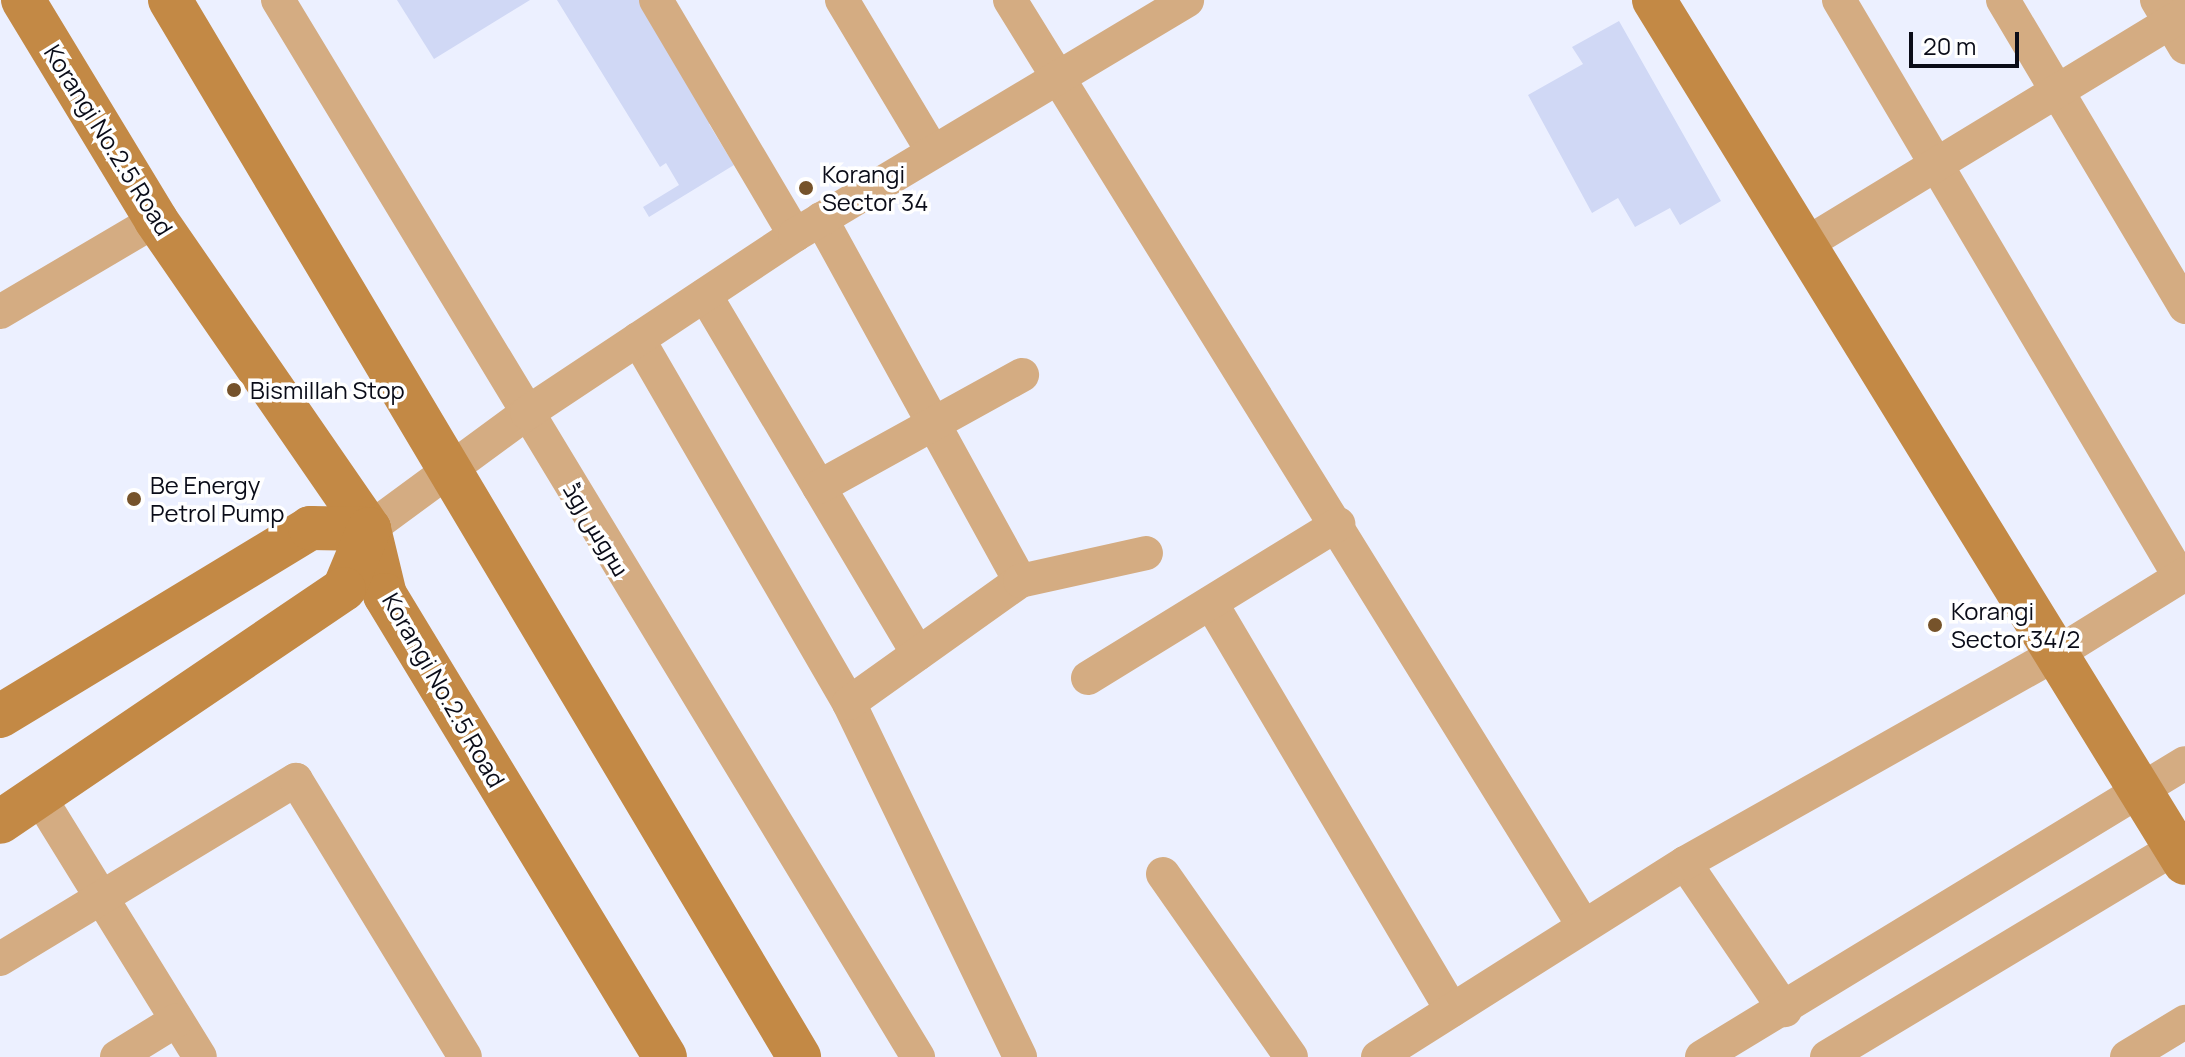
<!DOCTYPE html>
<html>
<head>
<meta charset="utf-8">
<style>
	body { margin:0 }
	#map { position:relative; width:2185px; height:1057px; overflow:hidden; background:#ecf0ff; font-family:Manrope,Cairo,sans-serif }
	div>[style] { position:absolute }
	.building>* { inset:0; background:#d0d8f5 }
	.street>* { height:34px; margin:-17px; padding:0 17px; transform-origin:17px; border-radius:17px; background:#d4ac82 }
	.secondary>* { height:44px; margin:-22px; padding:0 22px; transform-origin:22px; border-radius:22px; background:#c38945 }
	.dots>* { width:22px; height:22px; translate:-50% -50%; box-sizing:border-box; border:4px solid #fff; border-radius:50% }
	span { translate:-50% -50%; white-space:nowrap; text-align:center; line-height:1.15; -webkit-text-stroke:7px #fff; paint-order:stroke }
	.street-label { font-size:24px; color:#0a0c18 }
	.poi-label { font-size:24px; color:#0a0c18 }
	.left { translate:0 -50%; text-align:left }
	.scale { position:absolute; left:1909px; top:32px; width:110px; height:36px; box-sizing:border-box; border:4px solid #0a0c18; border-top:0; padding-left:10px; font-size:24px; line-height:28px; white-space:nowrap; color:#0a0c18; -webkit-text-stroke:6px #fff; paint-order:stroke }
</style>
</head>
<body>
<div id="map">
	<div class="building">
		<div style="clip-path:polygon(397px 0,530px 0,434px 59px)"></div>
		<div style="clip-path:polygon(557px 0,645px 0,718px 118px,709px 124px,734px 165px,649px 217px,643px 207px,679px 185px,666px 163px,660px 167px)"></div>
		<div style="clip-path:polygon(1619px 21px,1721px 201px,1680px 225px,1670px 208px,1635px 227px,1618px 198px,1592px 213px,1528px 95px,1583px 64px,1572px 47px)"></div>
	</div>
	<div class="street">
		<div style="left:278px;top:0;width:1236px;rotate:58.81deg"></div>
		<div style="left:656px;top:0;width:273px;rotate:59.4deg"></div>
		<div style="left:842px;top:0;width:177px;rotate:59.1deg"></div>
		<div style="left:1010px;top:0;width:1088px;rotate:58.22deg"></div>
		<div style="left:1839px;top:0;width:670px;rotate:59.42deg"></div>
		<div style="left:2003px;top:0;width:357px;rotate:59.3deg"></div>
		<div style="left:2157px;top:0;width:55px;rotate:59.2deg"></div>
		<div style="left:821px;top:219px;width:413px;rotate:61.2deg"></div>
		<div style="left:1804px;top:245px;width:446px;rotate:-31.3deg"></div>
		<div style="left:705px;top:295px;width:417px;rotate:59.3deg"></div>
		<div style="left:0;top:312px;width:181px;rotate:-30.5deg"></div>
		<div style="left:638px;top:339px;width:421px;rotate:59.9deg"></div>
		<div style="left:849px;top:703px;width:393px;rotate:64.2deg"></div>
		<div style="left:819px;top:487px;width:232px;rotate:-28.9deg"></div>
		<div style="left:369px;top:529px;width:196px;rotate:-36.3deg"></div>
		<div style="left:527px;top:413px;width:322px;rotate:-33.6deg"></div>
		<div style="left:795px;top:235px;width:457px;rotate:-30.9deg"></div>
		<div style="left:1211px;top:603px;width:473px;rotate:59.4deg"></div>
		<div style="left:1088px;top:678px;width:294px;rotate:-31.6deg"></div>
		<div style="left:849px;top:703px;width:210px;rotate:-35.5deg"></div>
		<div style="left:1020px;top:581px;width:129px;rotate:-12.5deg"></div>
		<div style="left:40px;top:798px;width:304px;rotate:58.3deg"></div>
		<div style="left:1685px;top:863px;width:178px;rotate:55.8deg"></div>
		<div style="left:1163px;top:874px;width:223px;rotate:55deg"></div>
		<div style="left:0;top:959px;width:346px;rotate:-31.2deg"></div>
		<div style="left:296px;top:780px;width:324px;rotate:58.6deg"></div>
		<div style="left:117px;top:1057px;width:70px;rotate:-31.7deg"></div>
		<div style="left:1378px;top:1057px;width:363px;rotate:-32.3deg"></div>
		<div style="left:1685px;top:863px;width:426px;rotate:-29.4deg"></div>
		<div style="left:2056px;top:654px;width:152px;rotate:-31.8deg"></div>
		<div style="left:1702px;top:1057px;width:565px;rotate:-31.33deg"></div>
		<div style="left:1827px;top:1057px;width:418px;rotate:-31deg"></div>
		<div style="left:2127px;top:1057px;width:68px;rotate:-31.1deg"></div>
	</div>
	<div class="secondary">
		<div style="left:23px;top:0;width:257px;rotate:58.8deg"></div>
		<div style="left:156px;top:220px;width:375px;rotate:55.4deg"></div>
		<div style="left:369px;top:529px;width:68px;rotate:76.4deg"></div>
		<div style="left:385px;top:595px;width:540px;rotate:58.78deg"></div>
		<div style="left:170px;top:0;width:1230px;rotate:59.24deg"></div>
		<div style="left:1654px;top:0;width:1013px;rotate:58.4deg"></div>
		<div style="left:0;top:716px;width:363px;rotate:-31.2deg"></div>
		<div style="left:310px;top:528px;width:59px;rotate:1deg"></div>
		<div style="left:369px;top:529px;width:65px;rotate:112.6deg"></div>
		<div style="left:344px;top:589px;width:415px;rotate:145.9deg"></div>
	</div>
	<div class="dots">
		<div style="left:806px;top:188px;background:#76532b"></div>
		<div style="left:234px;top:390px;background:#76532b"></div>
		<div style="left:134px;top:499px;background:#76532b"></div>
		<div style="left:1935px;top:625px;background:#76532b"></div>
	</div>
	<div class="street-label">
		<span style="left:109px;top:140px;rotate:58deg">Korangi No.2.5 Road</span>
		<span style="left:597px;top:529px;rotate:59deg">سروس روڈ</span>
		<span style="left:444px;top:690px;rotate:60deg">Korangi No.2.5 Road</span>
	</div>
	<div class="poi-label">
		<span class="left" style="left:822px;top:188px">Korangi<br>Sector 34</span>
		<span class="left" style="left:250px;top:390px">Bismillah Stop</span>
		<span class="left" style="left:150px;top:499px">Be Energy<br>Petrol Pump</span>
		<span class="left" style="left:1951px;top:625px">Korangi<br>Sector 34/2</span>
	</div>
	<div class="scale">20 m</div>
</div>
</body>
</html>
